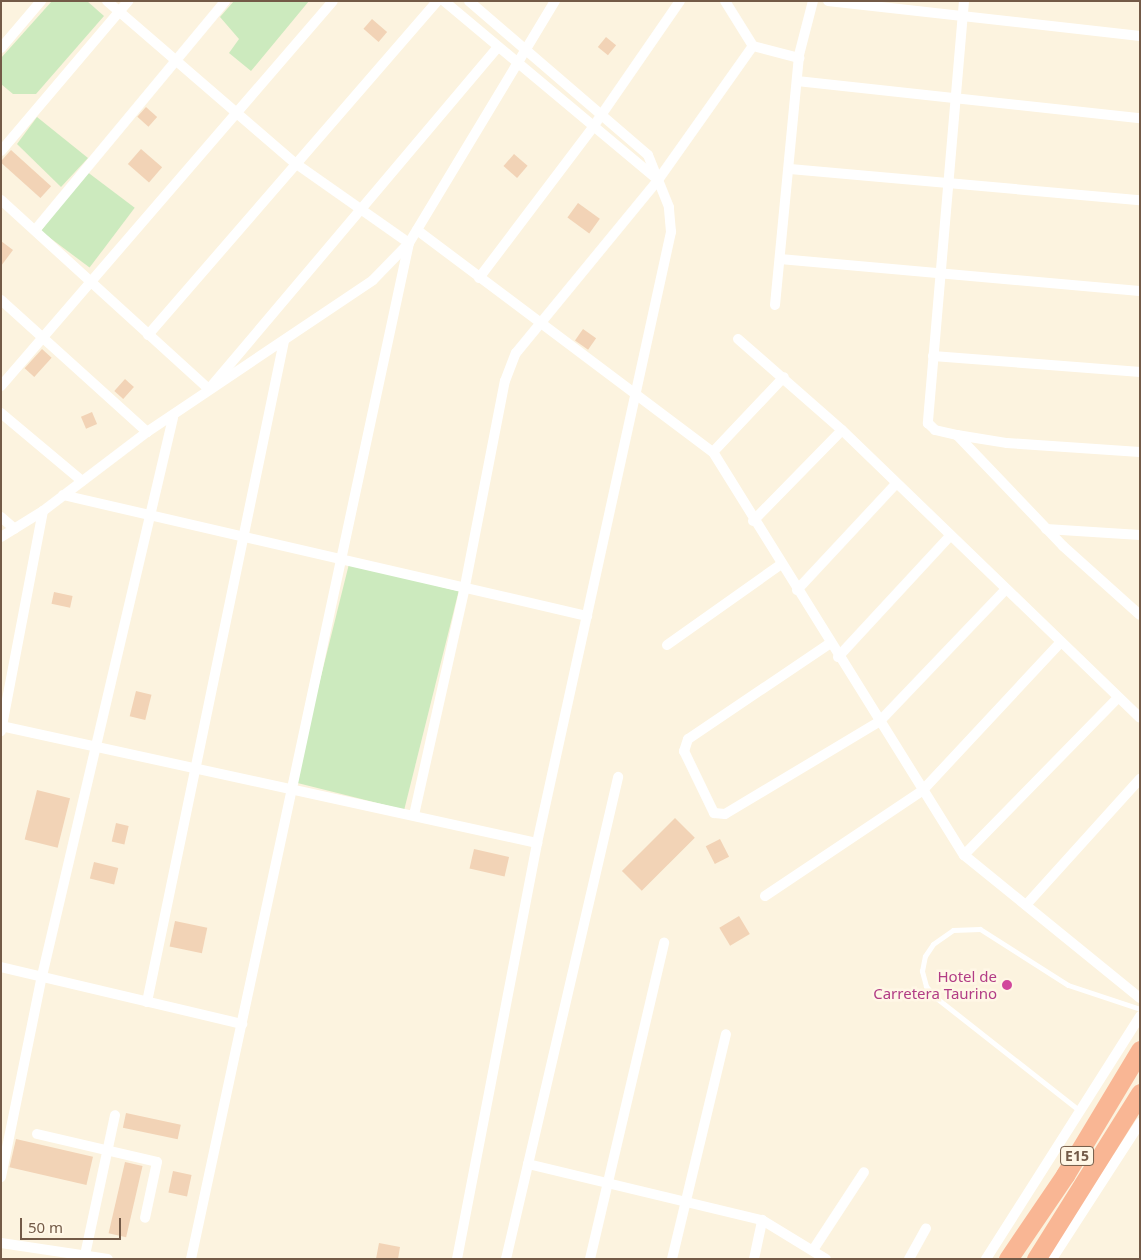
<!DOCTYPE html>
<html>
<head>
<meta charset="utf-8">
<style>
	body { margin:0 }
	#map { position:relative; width:1141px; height:1260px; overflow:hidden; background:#fcf3df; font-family:"Noto Sans",sans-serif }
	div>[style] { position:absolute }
	.green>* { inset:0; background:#cceabe; transform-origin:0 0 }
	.building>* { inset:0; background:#f2d3b6; transform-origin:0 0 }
	.lane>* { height:5px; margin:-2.5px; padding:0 2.5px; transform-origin:2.5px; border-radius:2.5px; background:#fff }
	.street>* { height:10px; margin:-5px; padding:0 5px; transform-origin:5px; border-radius:5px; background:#fff }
	.highway>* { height:19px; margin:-9.5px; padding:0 9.5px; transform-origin:9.5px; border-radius:9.5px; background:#f9b694 }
	.dots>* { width:14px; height:14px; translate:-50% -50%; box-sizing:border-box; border:2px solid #fff7e6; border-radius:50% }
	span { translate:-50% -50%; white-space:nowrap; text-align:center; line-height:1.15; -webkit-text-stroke:5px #fff7e6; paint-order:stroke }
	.shield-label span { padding:1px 4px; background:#fff7e6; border:1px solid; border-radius:4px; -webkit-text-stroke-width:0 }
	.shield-label { font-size:14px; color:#735a47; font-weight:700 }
	.hotel-label { font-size:15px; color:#b23c85 }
	.right { translate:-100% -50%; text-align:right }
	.frame { position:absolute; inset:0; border:2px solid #735a47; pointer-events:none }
	.scale { position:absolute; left:20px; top:1218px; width:101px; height:22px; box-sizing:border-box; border:2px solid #735a47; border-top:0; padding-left:6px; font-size:15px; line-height:18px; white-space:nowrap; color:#735a47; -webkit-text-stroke:4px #fff7e6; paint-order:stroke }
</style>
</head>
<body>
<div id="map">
	<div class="green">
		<div style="clip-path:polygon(52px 1px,87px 1px,104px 16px,36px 94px,13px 94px,1px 84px,1px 58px)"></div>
		<div style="clip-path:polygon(234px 1px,309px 1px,251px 71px,229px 53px,239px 39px,220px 17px)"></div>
		<div style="clip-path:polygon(37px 117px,88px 158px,61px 187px,17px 144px)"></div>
		<div style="left:86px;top:171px;width:61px;height:75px;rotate:37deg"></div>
		<div style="left:349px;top:564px;width:113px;height:225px;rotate:14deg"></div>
	</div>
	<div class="building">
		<div style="left:372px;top:19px;width:20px;height:13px;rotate:41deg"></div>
		<div style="left:606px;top:37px;width:13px;height:13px;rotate:39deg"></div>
		<div style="left:146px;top:107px;width:15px;height:13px;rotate:42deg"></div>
		<div style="left:141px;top:149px;width:28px;height:20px;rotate:41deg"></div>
		<div style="left:11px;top:150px;width:54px;height:16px;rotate:42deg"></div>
		<div style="left:514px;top:154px;width:18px;height:16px;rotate:41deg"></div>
		<div style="left:578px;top:203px;width:27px;height:18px;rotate:36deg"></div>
		<div style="clip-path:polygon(1px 241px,13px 250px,1px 266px)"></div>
		<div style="left:583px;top:329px;width:16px;height:14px;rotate:35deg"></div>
		<div style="left:42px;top:349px;width:13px;height:26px;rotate:42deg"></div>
		<div style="left:125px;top:379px;width:12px;height:16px;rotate:42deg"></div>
		<div style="left:92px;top:412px;width:13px;height:12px;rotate:67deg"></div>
		<div style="left:54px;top:592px;width:19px;height:12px;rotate:12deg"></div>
		<div style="left:136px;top:691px;width:16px;height:26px;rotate:14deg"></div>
		<div style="left:37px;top:790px;width:34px;height:51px;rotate:14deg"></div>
		<div style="left:675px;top:818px;width:28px;height:75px;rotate:45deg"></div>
		<div style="left:116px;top:823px;width:13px;height:19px;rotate:13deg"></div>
		<div style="left:720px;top:839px;width:20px;height:16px;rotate:63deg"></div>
		<div style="left:474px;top:849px;width:36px;height:20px;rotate:13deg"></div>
		<div style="left:94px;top:862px;width:25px;height:17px;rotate:14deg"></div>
		<div style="left:739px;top:916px;width:21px;height:23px;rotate:59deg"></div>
		<div style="left:175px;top:921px;width:33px;height:26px;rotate:12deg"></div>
		<div style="left:126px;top:1113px;width:56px;height:15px;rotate:12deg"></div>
		<div style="left:16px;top:1139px;width:79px;height:29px;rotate:13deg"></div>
		<div style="left:125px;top:1162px;width:18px;height:73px;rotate:13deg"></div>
		<div style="left:173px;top:1171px;width:19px;height:22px;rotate:12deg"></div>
		<div style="clip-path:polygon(379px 1243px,400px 1247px,398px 1259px,376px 1259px)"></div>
	</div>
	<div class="lane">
		<div style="left:1080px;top:1111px;width:186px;rotate:-141.8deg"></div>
		<div style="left:934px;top:996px;width:13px;rotate:-129deg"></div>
		<div style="left:926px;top:986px;width:16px;rotate:-105deg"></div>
		<div style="left:922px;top:971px;width:15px;rotate:-79deg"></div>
		<div style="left:925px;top:956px;width:14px;rotate:-56deg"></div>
		<div style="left:933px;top:944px;width:24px;rotate:-35deg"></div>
		<div style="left:953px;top:930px;width:27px;rotate:-2deg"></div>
		<div style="left:980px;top:929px;width:104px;rotate:32.5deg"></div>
		<div style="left:1068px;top:985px;width:76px;rotate:18.4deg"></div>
	</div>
	<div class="street">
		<div style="left:107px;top:1px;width:248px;rotate:40.8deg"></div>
		<div style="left:295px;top:163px;width:139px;rotate:35.1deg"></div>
		<div style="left:409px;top:243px;width:1039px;rotate:102.11deg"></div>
		<div style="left:444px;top:1px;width:279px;rotate:39.9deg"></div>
		<div style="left:725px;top:1px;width:53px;rotate:58.1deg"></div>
		<div style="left:753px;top:46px;width:48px;rotate:14.6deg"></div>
		<div style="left:828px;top:1px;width:314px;rotate:6.4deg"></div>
		<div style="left:964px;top:1px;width:424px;rotate:94.9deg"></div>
		<div style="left:928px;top:423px;width:10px;rotate:45deg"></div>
		<div style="left:935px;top:430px;width:23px;rotate:13deg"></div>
		<div style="left:957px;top:435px;width:51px;rotate:9.1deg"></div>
		<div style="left:1007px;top:443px;width:133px;rotate:3.9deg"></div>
		<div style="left:1px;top:48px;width:62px;rotate:-49.6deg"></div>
		<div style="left:797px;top:81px;width:345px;rotate:6.2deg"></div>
		<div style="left:1px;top:151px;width:197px;rotate:-49.7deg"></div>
		<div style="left:790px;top:169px;width:351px;rotate:5.1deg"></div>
		<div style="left:1px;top:200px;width:281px;rotate:42.3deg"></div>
		<div style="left:209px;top:389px;width:448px;rotate:-49.8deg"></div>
		<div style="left:36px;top:229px;width:296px;rotate:-50.3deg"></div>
		<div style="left:417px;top:230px;width:370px;rotate:36.9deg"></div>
		<div style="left:713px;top:452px;width:475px;rotate:58.1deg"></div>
		<div style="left:964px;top:855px;width:227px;rotate:39.1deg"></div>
		<div style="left:780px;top:259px;width:361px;rotate:5.1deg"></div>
		<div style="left:479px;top:278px;width:189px;rotate:-52.9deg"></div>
		<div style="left:593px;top:127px;width:153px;rotate:-55.4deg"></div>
		<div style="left:1px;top:300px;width:197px;rotate:42.1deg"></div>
		<div style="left:775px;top:305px;width:251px;rotate:-84.5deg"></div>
		<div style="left:799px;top:55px;width:56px;rotate:-75.5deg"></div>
		<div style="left:148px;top:335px;width:442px;rotate:-49.1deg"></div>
		<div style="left:738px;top:339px;width:138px;rotate:41.2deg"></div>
		<div style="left:842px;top:430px;width:414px;rotate:44deg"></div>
		<div style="left:933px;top:356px;width:208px;rotate:4.4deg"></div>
		<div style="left:1px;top:386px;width:508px;rotate:-49.23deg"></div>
		<div style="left:1px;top:413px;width:106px;rotate:40deg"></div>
		<div style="left:957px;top:435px;width:153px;rotate:46.3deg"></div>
		<div style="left:1063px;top:546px;width:103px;rotate:41.9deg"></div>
		<div style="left:713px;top:452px;width:103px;rotate:-46.6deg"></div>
		<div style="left:63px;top:495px;width:538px;rotate:13deg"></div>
		<div style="left:1px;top:517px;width:18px;rotate:41deg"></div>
		<div style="left:753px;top:521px;width:127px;rotate:-45.6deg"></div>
		<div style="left:1046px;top:529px;width:94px;rotate:3.7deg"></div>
		<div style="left:1px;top:537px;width:49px;rotate:-31.8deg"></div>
		<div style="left:43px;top:511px;width:131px;rotate:-37.2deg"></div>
		<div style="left:147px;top:432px;width:272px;rotate:-33.9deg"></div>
		<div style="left:373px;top:280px;width:52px;rotate:-45.8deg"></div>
		<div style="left:409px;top:243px;width:283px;rotate:-58.9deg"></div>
		<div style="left:797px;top:590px;width:145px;rotate:-47deg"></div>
		<div style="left:829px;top:644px;width:170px;rotate:146deg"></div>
		<div style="left:688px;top:739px;width:13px;rotate:108deg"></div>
		<div style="left:684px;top:751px;width:69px;rotate:64.2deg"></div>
		<div style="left:714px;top:813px;width:11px;rotate:5deg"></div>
		<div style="left:725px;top:814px;width:179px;rotate:-30.9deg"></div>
		<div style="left:879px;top:722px;width:184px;rotate:-46.3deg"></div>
		<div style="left:667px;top:645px;width:138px;rotate:-35.3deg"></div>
		<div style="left:838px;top:657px;width:165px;rotate:-47.2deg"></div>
		<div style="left:1px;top:726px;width:549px;rotate:12.31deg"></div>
		<div style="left:1px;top:731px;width:224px;rotate:-79.2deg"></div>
		<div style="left:414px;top:815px;width:235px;rotate:-77.4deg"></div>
		<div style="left:465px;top:586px;width:209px;rotate:-79deg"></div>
		<div style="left:505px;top:381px;width:30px;rotate:-69deg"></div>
		<div style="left:516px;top:353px;width:224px;rotate:-50.6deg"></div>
		<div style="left:658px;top:180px;width:164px;rotate:-54.7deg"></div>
		<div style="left:964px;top:855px;width:220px;rotate:-45.6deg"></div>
		<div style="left:765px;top:896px;width:189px;rotate:-33.8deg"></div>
		<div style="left:922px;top:791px;width:202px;rotate:-47deg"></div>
		<div style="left:1026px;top:905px;width:170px;rotate:-47.9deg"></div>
		<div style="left:1px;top:967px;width:248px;rotate:13.3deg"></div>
		<div style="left:147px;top:1002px;width:675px;rotate:-78.29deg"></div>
		<div style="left:37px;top:1134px;width:123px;rotate:13.1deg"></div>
		<div style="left:157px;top:1162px;width:57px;rotate:102.1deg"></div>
		<div style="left:528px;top:1164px;width:241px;rotate:13.5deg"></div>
		<div style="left:762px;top:1220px;width:75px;rotate:31.4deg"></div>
		<div style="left:1px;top:1177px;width:205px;rotate:-78.5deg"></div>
		<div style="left:42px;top:976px;width:573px;rotate:-76.79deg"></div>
		<div style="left:1px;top:1243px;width:108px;rotate:8.5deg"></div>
		<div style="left:813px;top:1250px;width:93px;rotate:-56.8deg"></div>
		<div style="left:85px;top:1255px;width:143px;rotate:-77.9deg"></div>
		<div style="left:457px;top:1259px;width:424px;rotate:-79.1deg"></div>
		<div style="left:537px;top:843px;width:626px;rotate:-77.63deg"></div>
		<div style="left:671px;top:232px;width:25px;rotate:-95deg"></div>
		<div style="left:669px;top:207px;width:56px;rotate:-112deg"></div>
		<div style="left:648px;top:155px;width:236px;rotate:-139.3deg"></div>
		<div style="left:506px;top:1259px;width:495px;rotate:-76.9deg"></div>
		<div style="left:590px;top:1259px;width:325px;rotate:-76.8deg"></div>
		<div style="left:672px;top:1259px;width:231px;rotate:-76.5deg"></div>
		<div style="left:754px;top:1259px;width:40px;rotate:-78deg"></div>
		<div style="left:909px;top:1259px;width:35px;rotate:-61deg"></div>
		<div style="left:986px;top:1259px;width:288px;rotate:-57.6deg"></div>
		<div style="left:1052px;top:1259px;width:162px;rotate:-57.1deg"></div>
	</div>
	<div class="highway">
		<div style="left:1008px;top:1259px;width:102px;rotate:-55.8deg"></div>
		<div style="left:1065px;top:1175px;width:146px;rotate:-59deg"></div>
		<div style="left:1036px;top:1259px;width:196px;rotate:-57.9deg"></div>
	</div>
	<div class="dots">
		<div style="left:1007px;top:985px;background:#d1479c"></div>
	</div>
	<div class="shield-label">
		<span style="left:1077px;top:1156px">E15</span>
	</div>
	<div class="hotel-label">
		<span class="right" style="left:997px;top:985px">Hotel de<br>Carretera Taurino</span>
	</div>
	<div class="frame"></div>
	<div class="scale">50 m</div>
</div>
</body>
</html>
